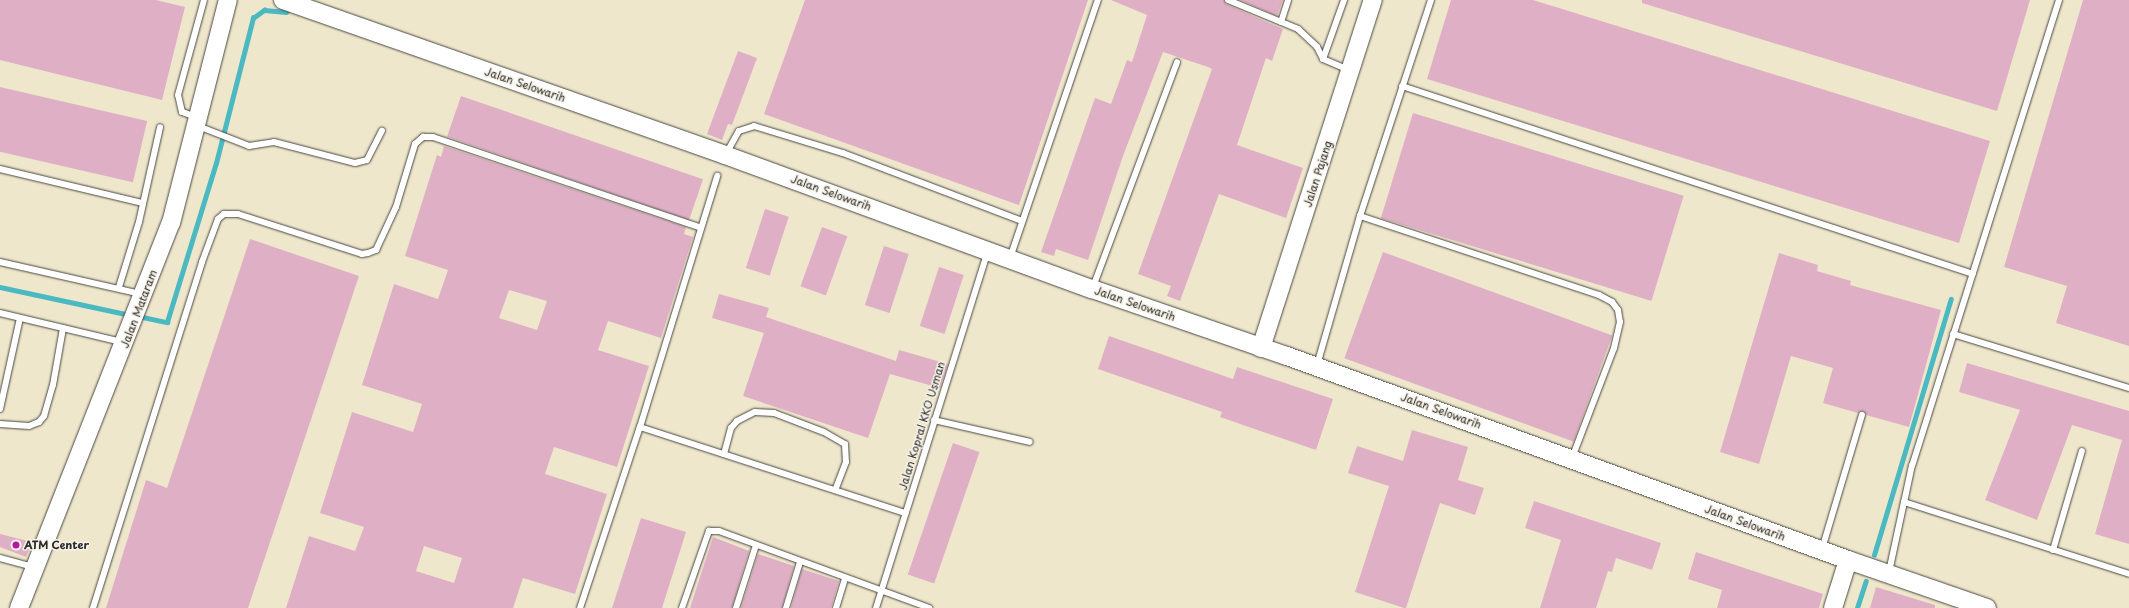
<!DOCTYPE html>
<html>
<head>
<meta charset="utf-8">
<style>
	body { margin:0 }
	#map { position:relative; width:2129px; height:608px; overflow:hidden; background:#efe7cc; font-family:"Playpen Sans",sans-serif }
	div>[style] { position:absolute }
	.stream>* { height:4.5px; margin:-2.25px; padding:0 2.25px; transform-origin:2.25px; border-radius:2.25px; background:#4ab9c1 }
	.building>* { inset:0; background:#dfb0c5; transform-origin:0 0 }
	.roads { filter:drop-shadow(0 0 1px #484743) drop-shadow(0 0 1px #484743) }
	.lane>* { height:6px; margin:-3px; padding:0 3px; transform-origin:3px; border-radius:3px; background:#fff }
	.secondary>* { height:18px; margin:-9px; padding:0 9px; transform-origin:9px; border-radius:9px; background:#fff }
	.dots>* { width:11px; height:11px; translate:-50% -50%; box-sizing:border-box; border:2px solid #f7f3e8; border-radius:50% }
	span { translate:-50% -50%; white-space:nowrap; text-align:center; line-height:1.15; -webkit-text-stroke:3px #f7f3e8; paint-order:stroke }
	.street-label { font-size:11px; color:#2b2b2b }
	.poi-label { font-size:11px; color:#2b2b2b; font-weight:700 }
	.left { translate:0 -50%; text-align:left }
</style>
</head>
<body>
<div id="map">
	<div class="stream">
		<div style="left:0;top:287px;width:134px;rotate:12.1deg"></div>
		<div style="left:138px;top:316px;width:30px;rotate:12deg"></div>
		<div style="left:167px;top:322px;width:166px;rotate:-72.9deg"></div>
		<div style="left:216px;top:163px;width:150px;rotate:-75.7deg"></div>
		<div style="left:253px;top:18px;width:14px;rotate:-36deg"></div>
		<div style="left:264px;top:10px;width:22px;rotate:5deg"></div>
		<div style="left:286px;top:12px;width:8px;rotate:-40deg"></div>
		<div style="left:1874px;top:555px;width:267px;rotate:-73.3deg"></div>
		<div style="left:1857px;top:608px;width:28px;rotate:-72deg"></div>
	</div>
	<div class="building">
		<div style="clip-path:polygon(0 0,156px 0,185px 7px,162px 100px,0 60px)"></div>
		<div style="clip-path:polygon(805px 0,1088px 0,1019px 205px,764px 114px)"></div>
		<div style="clip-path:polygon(1111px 0,1224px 0,1226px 4px,1283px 29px,1272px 61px,1266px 58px,1237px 145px,1303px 168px,1286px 218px,1219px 194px,1180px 301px,1167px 296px,1171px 286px,1138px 274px,1212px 69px,1208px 67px,1163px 52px,1123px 156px,1088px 260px,1056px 249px,1054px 256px,1041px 252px,1095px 98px,1111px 104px,1127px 60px,1132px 62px,1147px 15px)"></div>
		<div style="clip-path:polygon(1240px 0,1283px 0,1277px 16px)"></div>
		<div style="clip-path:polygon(1451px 0,1533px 0,1990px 141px,1959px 243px,1427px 79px)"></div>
		<div style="clip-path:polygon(1642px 0,2030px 0,1997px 111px,1642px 3px)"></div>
		<div style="clip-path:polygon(2083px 0,2129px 0,2129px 346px,2056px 323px,2067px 286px,2004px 267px)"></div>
		<div style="clip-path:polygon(738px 51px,757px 58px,732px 125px,728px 124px,722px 140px,707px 134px)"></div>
		<div style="left:0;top:87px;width:151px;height:63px;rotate:13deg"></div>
		<div style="left:461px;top:96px;width:256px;height:43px;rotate:19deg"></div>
		<div style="left:1413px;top:113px;width:283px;height:110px;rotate:17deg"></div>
		<div style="clip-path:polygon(evenodd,444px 146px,686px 227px,684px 234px,693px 237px,661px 338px,608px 321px,598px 350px,649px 366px,617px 467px,554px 447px,545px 474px,607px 494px,575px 594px,523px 578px,513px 608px,286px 608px,309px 536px,355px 551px,364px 527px,320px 513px,352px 412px,413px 432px,422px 404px,362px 385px,394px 284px,438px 299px,448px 270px,405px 256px,437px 155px,441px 157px,444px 146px,509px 290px,547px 301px,537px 330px,499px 318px,509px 290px,444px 146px,424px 546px,462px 558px,454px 583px,416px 571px,424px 546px)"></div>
		<div style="left:765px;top:209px;width:25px;height:62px;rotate:18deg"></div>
		<div style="left:822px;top:227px;width:27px;height:63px;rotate:20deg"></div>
		<div style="clip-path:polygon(250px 239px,359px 276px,248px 608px,106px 608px,146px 480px,167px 488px)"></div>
		<div style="left:884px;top:246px;width:26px;height:62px;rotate:18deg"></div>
		<div style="left:1383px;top:252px;width:244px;height:113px;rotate:20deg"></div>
		<div style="clip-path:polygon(1779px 253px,1818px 265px,1817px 271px,1851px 281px,1850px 285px,1941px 310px,1909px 427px,1866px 415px,1863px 411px,1858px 413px,1823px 403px,1833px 368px,1791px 356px,1759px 464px,1720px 452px)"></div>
		<div style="left:939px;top:267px;width:26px;height:62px;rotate:18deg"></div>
		<div style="clip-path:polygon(719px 294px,769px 308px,766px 317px,896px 361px,899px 350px,948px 364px,940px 388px,890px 374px,868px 438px,743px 396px,764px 333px,712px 318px)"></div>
		<div style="clip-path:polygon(1109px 336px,1233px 379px,1237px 367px,1333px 399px,1316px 450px,1220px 417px,1222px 412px,1098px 369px)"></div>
		<div style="clip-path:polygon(1967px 363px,2129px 411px,2129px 544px,2095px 534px,2122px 440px,2072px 425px,2037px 520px,1985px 500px,2020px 410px,1959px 392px)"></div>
		<div style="clip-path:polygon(1412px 430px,1468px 447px,1458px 480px,1484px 488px,1475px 515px,1440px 503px,1406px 608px,1404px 608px,1355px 592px,1389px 486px,1348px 473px,1357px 446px,1403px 461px)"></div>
		<div style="left:953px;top:443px;width:28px;height:139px;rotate:19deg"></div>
		<div style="clip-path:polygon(1534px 501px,1661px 543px,1652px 570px,1616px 558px,1612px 572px,1608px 571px,1596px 608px,1540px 608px,1561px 540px,1525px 528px)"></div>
		<div style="clip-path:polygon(641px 518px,686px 532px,662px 608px,612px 608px)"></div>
		<div style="clip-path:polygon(0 534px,32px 542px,26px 557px,0 547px)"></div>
		<div style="clip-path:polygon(713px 537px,749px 551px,732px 608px,690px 608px)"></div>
		<div style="clip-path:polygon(1696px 552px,1823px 594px,1819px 608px,1717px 608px,1722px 590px,1688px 579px)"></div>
		<div style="clip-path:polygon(758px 554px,794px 566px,782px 608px,741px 608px)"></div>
		<div style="clip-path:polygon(802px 569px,839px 581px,831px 608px,791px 608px)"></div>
		<div style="clip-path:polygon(1876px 587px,1935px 605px,1935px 608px,1870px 608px)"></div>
	</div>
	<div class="roads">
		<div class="lane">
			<div style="left:1228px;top:0;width:76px;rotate:22.5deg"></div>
			<div style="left:1298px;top:29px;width:26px;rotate:43deg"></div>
			<div style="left:1317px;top:47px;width:13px;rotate:63deg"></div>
			<div style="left:1323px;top:59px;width:28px;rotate:23deg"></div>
			<div style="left:2059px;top:0;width:488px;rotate:107.5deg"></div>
			<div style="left:1912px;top:465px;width:38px;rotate:102deg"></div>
			<div style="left:1904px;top:502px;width:236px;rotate:17.7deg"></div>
			<div style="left:1281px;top:22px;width:23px;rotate:-72deg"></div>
			<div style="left:1323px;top:59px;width:63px;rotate:-70.4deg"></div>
			<div style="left:1402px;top:86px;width:601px;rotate:18.22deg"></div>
			<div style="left:196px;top:117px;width:15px;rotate:-160deg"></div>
			<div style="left:182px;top:112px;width:17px;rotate:-103deg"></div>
			<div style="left:178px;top:95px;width:98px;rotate:-74.7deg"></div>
			<div style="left:198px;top:126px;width:55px;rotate:21.4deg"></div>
			<div style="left:249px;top:146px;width:25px;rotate:-9deg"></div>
			<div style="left:274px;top:142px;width:84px;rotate:14.5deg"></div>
			<div style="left:355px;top:163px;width:12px;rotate:-14deg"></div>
			<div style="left:367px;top:160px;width:33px;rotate:-63deg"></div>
			<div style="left:726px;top:154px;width:26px;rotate:-61deg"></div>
			<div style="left:739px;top:131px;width:16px;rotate:-18deg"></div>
			<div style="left:754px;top:126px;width:93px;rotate:16.9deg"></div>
			<div style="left:843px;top:153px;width:191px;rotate:20.8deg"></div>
			<div style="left:0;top:169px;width:147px;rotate:13.4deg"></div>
			<div style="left:1360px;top:216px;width:252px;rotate:18.3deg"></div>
			<div style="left:1599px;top:295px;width:15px;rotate:28deg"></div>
			<div style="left:1612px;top:302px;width:10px;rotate:53deg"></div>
			<div style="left:1618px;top:310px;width:12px;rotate:81deg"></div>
			<div style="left:1620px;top:322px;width:27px;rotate:103deg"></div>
			<div style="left:1614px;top:348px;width:118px;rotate:110.9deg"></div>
			<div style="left:1010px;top:258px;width:273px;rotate:-71.2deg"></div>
			<div style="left:0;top:262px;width:145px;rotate:12.8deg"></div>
			<div style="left:119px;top:287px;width:68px;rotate:-72.9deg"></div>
			<div style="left:139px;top:222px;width:97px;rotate:-77.5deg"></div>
			<div style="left:1093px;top:287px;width:240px;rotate:-69.5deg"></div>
			<div style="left:0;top:313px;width:125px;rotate:13.4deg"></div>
			<div style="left:1953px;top:334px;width:184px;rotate:17.1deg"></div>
			<div style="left:1317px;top:365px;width:155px;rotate:-73.9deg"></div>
			<div style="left:1360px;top:216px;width:227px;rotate:-71.8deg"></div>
			<div style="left:0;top:409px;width:93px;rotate:-77.6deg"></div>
			<div style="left:934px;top:420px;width:98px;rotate:12.9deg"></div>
			<div style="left:0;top:424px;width:29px;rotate:4deg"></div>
			<div style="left:29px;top:426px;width:11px;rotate:-22deg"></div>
			<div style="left:39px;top:422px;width:8px;rotate:-50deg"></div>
			<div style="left:44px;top:416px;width:32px;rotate:-74deg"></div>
			<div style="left:53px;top:385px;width:58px;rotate:-80deg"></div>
			<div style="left:640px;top:427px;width:279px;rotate:18deg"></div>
			<div style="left:724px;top:454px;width:27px;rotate:-75deg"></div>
			<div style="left:731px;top:428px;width:9px;rotate:-49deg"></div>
			<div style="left:737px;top:421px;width:20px;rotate:-27deg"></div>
			<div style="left:755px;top:412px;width:19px;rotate:3deg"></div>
			<div style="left:774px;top:413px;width:53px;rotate:20.8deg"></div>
			<div style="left:824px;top:432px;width:24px;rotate:30deg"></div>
			<div style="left:845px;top:444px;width:18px;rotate:87deg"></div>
			<div style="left:846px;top:462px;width:30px;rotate:111deg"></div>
			<div style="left:1822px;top:549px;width:140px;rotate:-73.4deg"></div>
			<div style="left:2053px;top:550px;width:103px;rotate:-73.7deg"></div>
			<div style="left:0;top:558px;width:34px;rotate:15deg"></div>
			<div style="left:1889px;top:572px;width:72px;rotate:-77.9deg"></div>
			<div style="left:93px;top:608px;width:363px;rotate:-72.5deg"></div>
			<div style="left:202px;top:262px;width:46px;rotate:-69.6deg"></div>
			<div style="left:218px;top:219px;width:8px;rotate:-40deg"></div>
			<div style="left:224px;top:214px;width:14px"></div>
			<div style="left:238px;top:214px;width:130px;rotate:17.9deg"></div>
			<div style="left:362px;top:254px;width:6px;rotate:-9deg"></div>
			<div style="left:368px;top:253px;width:9px;rotate:-21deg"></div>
			<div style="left:376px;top:250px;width:47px;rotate:-65.1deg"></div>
			<div style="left:396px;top:207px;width:66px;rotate:-73.2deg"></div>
			<div style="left:415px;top:144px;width:11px;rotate:-41deg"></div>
			<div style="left:423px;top:137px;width:10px"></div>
			<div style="left:433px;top:137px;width:281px;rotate:18.7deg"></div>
			<div style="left:580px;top:608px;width:191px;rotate:-71.7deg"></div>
			<div style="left:640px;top:427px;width:263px;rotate:-72.9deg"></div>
			<div style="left:682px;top:608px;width:82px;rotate:-70.7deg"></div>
			<div style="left:709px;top:531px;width:10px"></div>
			<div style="left:719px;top:531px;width:224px;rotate:20.1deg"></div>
			<div style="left:736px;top:608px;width:66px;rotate:-72.4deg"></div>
			<div style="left:786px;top:608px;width:48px;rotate:-73.1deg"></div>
			<div style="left:836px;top:608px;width:31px;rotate:-73deg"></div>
			<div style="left:876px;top:608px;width:372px;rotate:-72.6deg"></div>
		</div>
		<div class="secondary">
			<div style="left:283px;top:0;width:468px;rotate:19.3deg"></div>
			<div style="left:725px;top:155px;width:391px;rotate:20.1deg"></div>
			<div style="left:1092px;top:289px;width:206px;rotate:19deg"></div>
			<div style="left:1287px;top:356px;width:597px;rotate:19.98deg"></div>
			<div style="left:1848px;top:560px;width:147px;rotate:19.1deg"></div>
			<div style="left:1261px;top:348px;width:366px;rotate:-72.2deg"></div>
			<div style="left:19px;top:608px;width:414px;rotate:-68.5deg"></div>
			<div style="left:171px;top:223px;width:230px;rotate:-75.7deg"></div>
			<div style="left:1833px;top:608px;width:50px;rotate:-72.6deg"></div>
		</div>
	</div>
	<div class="dots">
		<div style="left:16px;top:545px;background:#b5179e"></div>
	</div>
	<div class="street-label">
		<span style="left:525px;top:85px;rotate:19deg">Jalan Selowarih</span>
		<span style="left:1318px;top:174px;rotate:-72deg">Jalan Pajang</span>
		<span style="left:831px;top:193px;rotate:20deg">Jalan Selowarih</span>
		<span style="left:1135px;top:304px;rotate:19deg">Jalan Selowarih</span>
		<span style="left:139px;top:309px;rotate:-69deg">Jalan Mataram</span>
		<span style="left:1441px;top:411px;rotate:20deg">Jalan Selowarih</span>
		<span style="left:922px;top:426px;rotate:-73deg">Jalan Kopral KKO Usman</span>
		<span style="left:1745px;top:523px;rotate:20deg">Jalan Selowarih</span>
	</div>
	<div class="poi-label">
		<span class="left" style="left:24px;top:545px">ATM Center</span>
	</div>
</div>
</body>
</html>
